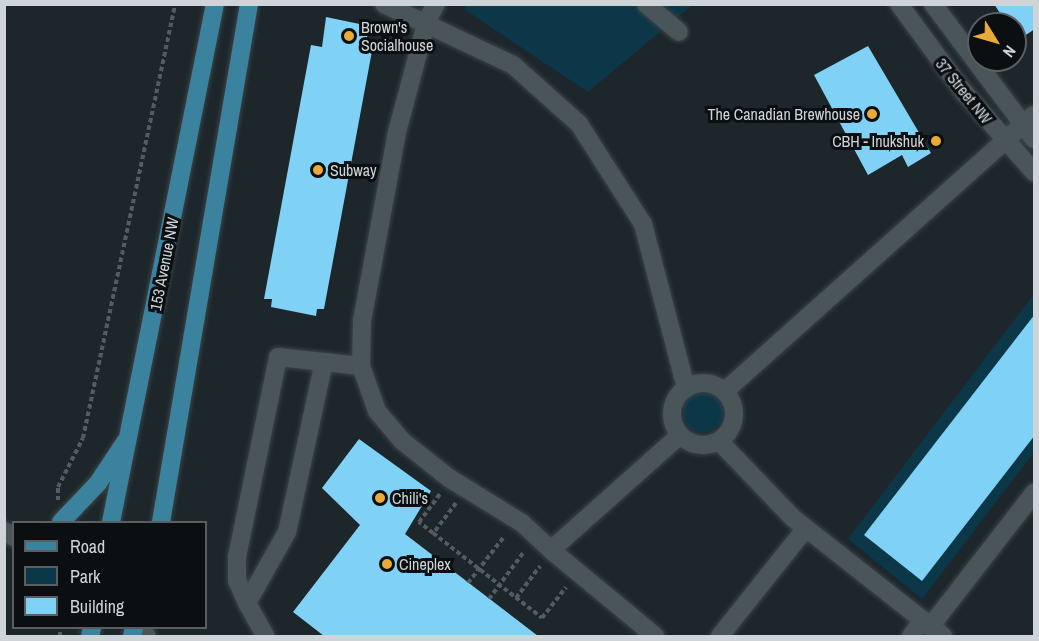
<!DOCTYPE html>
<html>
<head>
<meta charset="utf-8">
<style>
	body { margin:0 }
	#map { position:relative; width:1039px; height:641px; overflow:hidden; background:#1d272b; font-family:"Archivo Narrow",sans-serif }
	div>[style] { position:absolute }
	.green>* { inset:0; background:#0c3748 }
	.round { border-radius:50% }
	.building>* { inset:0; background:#7fd1f6 }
	.path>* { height:4px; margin-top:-2px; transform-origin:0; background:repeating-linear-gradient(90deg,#535c60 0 4.5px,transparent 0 7.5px) }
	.roads { filter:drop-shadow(0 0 2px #3b4347) drop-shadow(0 0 2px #3b4347) }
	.minor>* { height:18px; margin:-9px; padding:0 9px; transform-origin:9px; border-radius:9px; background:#4a555a }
	.minor>.ring { margin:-9px; padding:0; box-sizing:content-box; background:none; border:18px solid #4a555a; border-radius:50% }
	.major>* { height:18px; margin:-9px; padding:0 9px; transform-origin:9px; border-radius:9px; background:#3b829e }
	.dots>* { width:16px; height:16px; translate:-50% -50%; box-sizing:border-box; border:3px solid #0b0f11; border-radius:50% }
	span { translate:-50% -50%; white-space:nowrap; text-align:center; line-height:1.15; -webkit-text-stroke:6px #0b0f11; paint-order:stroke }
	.poi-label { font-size:16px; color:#ced4d7 }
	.left { translate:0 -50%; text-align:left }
	.right { translate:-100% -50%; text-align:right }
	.street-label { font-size:16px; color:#ced4d7 }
	.frame { position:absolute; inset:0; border:6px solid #ced4d7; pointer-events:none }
	.legend { position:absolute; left:12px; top:521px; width:195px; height:108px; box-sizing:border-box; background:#0b0f11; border:2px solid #595e60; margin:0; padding:8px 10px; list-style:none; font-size:18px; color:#ced4d7 }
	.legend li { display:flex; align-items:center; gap:12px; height:30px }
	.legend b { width:30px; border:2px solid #595e60 }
	.north { position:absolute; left:967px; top:12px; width:60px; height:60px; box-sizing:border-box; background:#0b0f11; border:2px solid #595e60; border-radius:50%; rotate:127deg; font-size:16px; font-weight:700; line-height:24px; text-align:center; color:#ced4d7 }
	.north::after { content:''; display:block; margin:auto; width:21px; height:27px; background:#e9ab38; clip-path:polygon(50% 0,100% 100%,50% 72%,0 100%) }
</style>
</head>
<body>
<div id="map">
	<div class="green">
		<div style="clip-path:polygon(467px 4px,692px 5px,588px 92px,464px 9px)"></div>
		<div style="clip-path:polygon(1034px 294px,1034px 452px,922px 599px,848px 539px)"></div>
		<div class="round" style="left:683px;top:392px;width:40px;height:40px"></div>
	</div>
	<div class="building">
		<div style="clip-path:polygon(994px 4px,1035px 4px,1035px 29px,1015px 42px,1015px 24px,1007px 24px)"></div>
		<div style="clip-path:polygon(326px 17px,369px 26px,365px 49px,372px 51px,324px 309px,317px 309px,316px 316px,271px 307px,272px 299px,264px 299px,311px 45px,322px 47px)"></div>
		<div style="clip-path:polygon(868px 46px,931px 153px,908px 167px,902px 155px,868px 175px,814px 75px)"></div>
		<div style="clip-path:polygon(1035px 314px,1035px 435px,922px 581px,864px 535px)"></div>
		<div style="clip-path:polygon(359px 439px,431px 491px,405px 534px,538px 636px,324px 636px,293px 612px,360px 525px,322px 488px)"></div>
	</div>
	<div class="path">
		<div style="left:58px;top:500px;width:13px;rotate:-90deg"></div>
		<div style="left:58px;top:487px;width:55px;rotate:-63deg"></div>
		<div style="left:83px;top:438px;width:444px;rotate:-78deg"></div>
		<div style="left:456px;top:503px;width:38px;rotate:127deg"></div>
		<div style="left:433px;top:533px;width:138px;rotate:37.9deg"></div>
		<div style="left:542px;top:618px;width:39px;rotate:-52deg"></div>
		<div style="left:433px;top:533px;width:18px;rotate:-142deg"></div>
		<div style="left:419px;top:522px;width:35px;rotate:-53deg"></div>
		<div style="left:468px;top:583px;width:57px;rotate:-52.1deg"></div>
		<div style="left:516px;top:598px;width:40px;rotate:-53deg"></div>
		<div style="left:489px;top:599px;width:57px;rotate:-53.5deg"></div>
		<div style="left:60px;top:636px;width:8px;rotate:-90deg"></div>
	</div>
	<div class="roads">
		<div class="minor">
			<div style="left:384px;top:4px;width:143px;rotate:25.3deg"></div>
			<div style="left:513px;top:65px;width:89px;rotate:41.8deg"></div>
			<div style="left:579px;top:124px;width:119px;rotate:57.4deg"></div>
			<div style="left:643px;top:224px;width:170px;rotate:75.3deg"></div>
			<div style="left:436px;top:4px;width:18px;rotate:119deg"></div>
			<div style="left:427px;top:20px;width:116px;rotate:105deg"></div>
			<div style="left:397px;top:132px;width:191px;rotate:100.5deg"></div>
			<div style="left:362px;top:320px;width:46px;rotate:91.2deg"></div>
			<div style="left:361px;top:366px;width:48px;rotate:70.4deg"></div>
			<div style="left:377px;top:411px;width:38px;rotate:50deg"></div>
			<div style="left:401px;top:440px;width:61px;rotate:38.4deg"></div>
			<div style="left:449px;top:478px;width:86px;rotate:31.7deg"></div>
			<div style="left:522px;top:523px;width:40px;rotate:43deg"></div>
			<div style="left:551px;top:550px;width:171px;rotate:-41.7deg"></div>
			<div style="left:646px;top:4px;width:43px;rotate:40.3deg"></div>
			<div style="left:899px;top:4px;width:108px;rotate:53.7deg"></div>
			<div style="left:963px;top:91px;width:108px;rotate:48.8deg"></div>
			<div style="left:933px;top:4px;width:169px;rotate:53.2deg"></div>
			<div style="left:323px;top:366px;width:170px;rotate:102.2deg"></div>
			<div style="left:287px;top:532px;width:81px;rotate:119.4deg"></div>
			<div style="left:247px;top:603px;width:24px;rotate:-114deg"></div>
			<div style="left:237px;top:581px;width:24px;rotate:-90deg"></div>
			<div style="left:237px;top:557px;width:204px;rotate:-78.4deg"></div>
			<div style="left:278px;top:357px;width:83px;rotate:6.2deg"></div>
			<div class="ring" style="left:672px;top:383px;width:44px;height:44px"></div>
			<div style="left:725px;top:391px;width:414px;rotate:-41.8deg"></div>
			<div style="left:720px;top:442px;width:105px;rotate:46.2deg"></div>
			<div style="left:793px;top:518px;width:191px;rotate:38.2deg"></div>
			<div style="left:4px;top:531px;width:12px;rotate:31deg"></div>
			<div style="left:551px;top:550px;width:135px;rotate:39.6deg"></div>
			<div style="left:247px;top:603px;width:38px;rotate:61deg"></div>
			<div style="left:930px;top:627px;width:170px;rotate:-52.2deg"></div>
			<div style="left:135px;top:628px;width:14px;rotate:34deg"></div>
			<div style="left:720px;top:636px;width:137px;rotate:-51.5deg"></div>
			<div style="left:911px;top:636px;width:19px;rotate:-54deg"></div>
		</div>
		<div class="major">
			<div style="left:61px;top:522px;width:54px;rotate:-46.5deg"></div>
			<div style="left:98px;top:483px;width:49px;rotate:-56.6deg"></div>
			<div style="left:111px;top:522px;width:528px;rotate:-78.65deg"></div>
			<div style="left:161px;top:522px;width:525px;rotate:-80.36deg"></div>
			<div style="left:90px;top:636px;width:8px;rotate:-76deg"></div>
			<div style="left:132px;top:636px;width:8px;rotate:-76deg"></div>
		</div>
	</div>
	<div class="dots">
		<div style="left:349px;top:36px;background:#e9ab38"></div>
		<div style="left:872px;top:114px;background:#e9ab38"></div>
		<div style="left:936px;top:141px;background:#e9ab38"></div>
		<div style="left:318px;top:170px;background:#e9ab38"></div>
		<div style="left:380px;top:498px;background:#e9ab38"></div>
		<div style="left:387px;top:564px;background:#e9ab38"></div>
	</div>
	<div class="poi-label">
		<span class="left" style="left:361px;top:36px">Brown's<br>Socialhouse</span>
		<span class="right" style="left:860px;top:114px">The Canadian Brewhouse</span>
		<span class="right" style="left:924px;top:141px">CBH - Inukshuk</span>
		<span class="left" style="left:330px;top:170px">Subway</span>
		<span class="left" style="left:392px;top:498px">Chili's</span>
		<span class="left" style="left:399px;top:564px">Cineplex</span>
	</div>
	<div class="street-label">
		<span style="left:964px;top:91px;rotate:51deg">37 Street NW</span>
		<span style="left:164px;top:264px;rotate:-79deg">153 Avenue NW</span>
	</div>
	<div class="frame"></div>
	<ul class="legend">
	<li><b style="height:8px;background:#3b829e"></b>Road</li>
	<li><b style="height:16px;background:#0c3748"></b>Park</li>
	<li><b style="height:16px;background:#7fd1f6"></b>Building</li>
	</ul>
	<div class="north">N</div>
</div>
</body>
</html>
